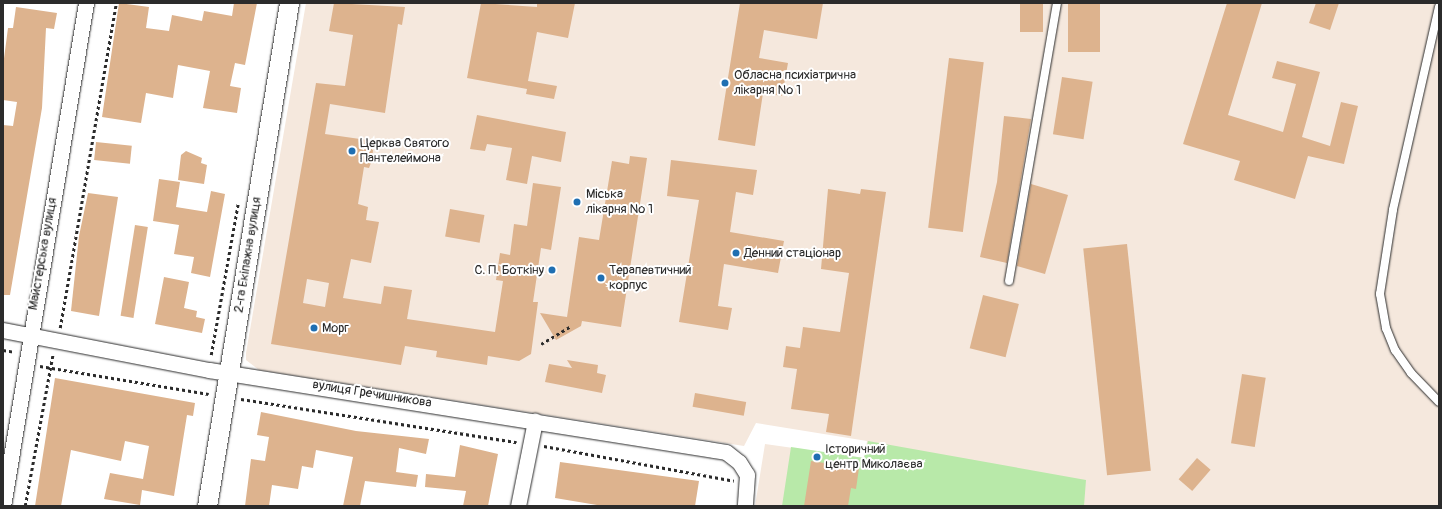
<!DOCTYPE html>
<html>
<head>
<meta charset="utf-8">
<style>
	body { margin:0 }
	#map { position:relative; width:1442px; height:509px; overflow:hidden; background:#fff; font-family:Pangolin,sans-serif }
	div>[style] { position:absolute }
	.built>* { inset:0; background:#f5e8dd }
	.green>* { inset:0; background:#b8e9a9 }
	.building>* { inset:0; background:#ddb38e; transform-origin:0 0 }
	.path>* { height:2.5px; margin-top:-1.25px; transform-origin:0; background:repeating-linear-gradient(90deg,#2b2b2b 0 3px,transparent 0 6px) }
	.roads { filter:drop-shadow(0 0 1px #2b2b2b) drop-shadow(0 0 1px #2b2b2b) }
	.service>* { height:8px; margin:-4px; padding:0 4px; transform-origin:4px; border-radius:4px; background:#fff }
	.minor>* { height:15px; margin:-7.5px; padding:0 7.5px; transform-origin:7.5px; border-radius:7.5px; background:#fff }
	.tertiary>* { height:19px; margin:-9.5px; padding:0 9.5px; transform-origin:9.5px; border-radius:9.5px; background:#fff }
	.dots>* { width:11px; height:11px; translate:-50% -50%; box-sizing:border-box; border:2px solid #fff; border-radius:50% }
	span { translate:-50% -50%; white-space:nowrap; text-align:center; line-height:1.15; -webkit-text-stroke:4px #fff; paint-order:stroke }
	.poi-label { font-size:13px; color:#2b2b2b }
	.left { translate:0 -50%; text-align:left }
	.right { translate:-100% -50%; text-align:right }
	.street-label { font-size:13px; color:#2b2b2b }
	.frame { position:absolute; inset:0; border:4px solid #2b2b2b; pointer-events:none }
</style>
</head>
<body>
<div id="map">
	<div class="built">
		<div style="clip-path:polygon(306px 3px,1439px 3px,1439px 506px,755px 506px,765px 444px,864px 458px,867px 441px,756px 423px,744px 446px,259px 370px,246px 360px,246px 353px)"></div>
	</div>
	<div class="green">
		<div style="clip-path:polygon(868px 441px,1086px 480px,1084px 506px,782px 506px,791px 447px,864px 458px)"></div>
	</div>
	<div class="building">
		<div style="clip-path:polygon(119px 3px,149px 7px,146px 28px,169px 31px,172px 15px,202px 21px,204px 11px,232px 16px,234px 3px,257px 3px,245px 65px,235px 63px,230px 86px,241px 88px,237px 113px,203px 108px,210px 71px,178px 65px,173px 98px,146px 93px,141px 123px,102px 117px)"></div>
		<div style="clip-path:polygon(evenodd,334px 3px,405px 7px,402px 25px,398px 24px,385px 113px,330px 104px,325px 134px,374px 141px,372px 160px,369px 168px,364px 167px,358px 204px,368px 207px,366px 220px,379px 222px,371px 263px,351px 259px,343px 298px,381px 304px,384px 286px,412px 290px,407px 319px,495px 332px,503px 281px,496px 280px,500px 253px,510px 255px,514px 224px,527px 226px,533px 183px,561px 187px,551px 250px,541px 248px,533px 302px,538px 302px,531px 354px,519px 361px,488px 356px,487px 365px,436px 357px,437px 351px,405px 346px,401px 365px,271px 344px,316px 83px,345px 86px,353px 35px,329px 31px,334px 3px,307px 279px,329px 283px,325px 307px,303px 303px,307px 279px)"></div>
		<div style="clip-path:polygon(481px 3px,537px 7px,537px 3px,575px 3px,568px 38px,537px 32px,528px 81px,557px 86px,554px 99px,526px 94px,527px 89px,467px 78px)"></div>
		<div style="clip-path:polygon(740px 3px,823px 3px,817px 39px,764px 30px,759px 58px,788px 63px,782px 96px,763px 93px,755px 146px,718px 140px)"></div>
		<div style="left:1020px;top:3px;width:23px;height:29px"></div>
		<div style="left:1068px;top:3px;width:32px;height:49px"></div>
		<div style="clip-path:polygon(1227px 3px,1262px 3px,1228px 115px,1283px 132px,1296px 84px,1272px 78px,1277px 61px,1320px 72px,1302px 137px,1330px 146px,1341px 102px,1358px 106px,1344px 164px,1308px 156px,1295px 199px,1234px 180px,1240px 161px,1183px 144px)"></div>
		<div style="clip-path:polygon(1316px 3px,1339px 3px,1330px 30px,1309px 23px)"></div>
		<div style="clip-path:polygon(16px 7px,57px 13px,54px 29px,46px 28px,42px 108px,10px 295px,3px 295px,3px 125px,13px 126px,17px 102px,3px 100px,3px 66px,8px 28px,13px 28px)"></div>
		<div style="left:949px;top:58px;width:35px;height:171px;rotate:7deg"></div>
		<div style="left:1062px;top:77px;width:31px;height:58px;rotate:9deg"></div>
		<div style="clip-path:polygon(477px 115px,566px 132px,561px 162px,532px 156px,527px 184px,506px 180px,512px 148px,487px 144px,485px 151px,470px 149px)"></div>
		<div style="clip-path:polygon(1004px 116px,1031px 119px,1007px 263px,980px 257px,997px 182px)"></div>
		<div style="left:96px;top:142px;width:36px;height:18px;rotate:6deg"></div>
		<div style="clip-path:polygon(186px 151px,202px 158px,201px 163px,207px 165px,204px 184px,178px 180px,181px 155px)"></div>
		<div style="clip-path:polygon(630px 156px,647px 158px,621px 327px,582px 321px,581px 326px,556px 340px,540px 313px,567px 317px,579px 237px,599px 240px,612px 161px,629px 164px)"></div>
		<div style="clip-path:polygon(671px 160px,757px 170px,753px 195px,736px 192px,730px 232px,784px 241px,778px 273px,724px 264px,718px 306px,732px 308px,728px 330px,679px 322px,699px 200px,667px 196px)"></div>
		<div style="clip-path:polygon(159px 179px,180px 182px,176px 207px,207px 212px,211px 191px,225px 194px,210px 277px,191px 273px,194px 257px,174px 254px,179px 225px,153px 221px)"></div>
		<div style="clip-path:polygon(1031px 184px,1068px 195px,1045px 274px,1017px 266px)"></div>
		<div style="clip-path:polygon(828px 189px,860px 194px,861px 189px,886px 192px,851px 436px,826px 432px,829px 414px,791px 409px,797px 369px,783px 367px,786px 346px,800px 348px,803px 327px,840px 332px,849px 273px,821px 269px)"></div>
		<div style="clip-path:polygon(88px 193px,118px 197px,99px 316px,71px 311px,79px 236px)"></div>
		<div style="left:450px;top:209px;width:35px;height:28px;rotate:10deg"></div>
		<div style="left:135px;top:225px;width:13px;height:92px;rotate:9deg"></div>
		<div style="left:1127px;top:244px;width:228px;height:44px;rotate:84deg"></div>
		<div style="clip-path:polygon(164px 277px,189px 282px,184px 308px,197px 311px,196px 317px,205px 319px,202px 333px,155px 324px)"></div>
		<div style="left:983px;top:295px;width:37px;height:55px;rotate:14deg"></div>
		<div style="clip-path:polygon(567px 360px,598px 365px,597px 373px,606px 375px,602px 393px,545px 382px,549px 364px,572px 368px)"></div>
		<div style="left:1242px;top:374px;width:24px;height:70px;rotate:9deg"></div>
		<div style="clip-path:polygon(55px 378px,195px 403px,193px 416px,187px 415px,174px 496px,142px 490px,140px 505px,104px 499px,110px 473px,143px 479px,149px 446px,125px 441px,121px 461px,71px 450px,61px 506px,35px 506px)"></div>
		<div style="left:695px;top:393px;width:52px;height:14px;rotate:10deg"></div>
		<div style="clip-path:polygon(261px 412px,356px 431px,429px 439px,426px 454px,399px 448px,396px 472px,418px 475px,416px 487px,365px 481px,360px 506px,343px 506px,353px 457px,316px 450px,313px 468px,302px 466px,298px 489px,272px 485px,269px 506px,245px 506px,251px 459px,265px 461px,269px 437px,257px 435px)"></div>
		<div style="clip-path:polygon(460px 445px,498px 454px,488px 506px,463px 506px,466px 491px,425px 487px,426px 474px,455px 477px)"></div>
		<div style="left:1197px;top:458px;width:18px;height:28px;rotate:41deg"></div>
		<div style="clip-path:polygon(811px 461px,859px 468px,856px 489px,851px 488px,848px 506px,804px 506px)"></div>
		<div style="clip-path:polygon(560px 462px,699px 481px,695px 506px,603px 506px,555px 498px)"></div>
	</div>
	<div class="path">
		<div style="left:60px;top:328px;width:330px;rotate:-80.2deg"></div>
		<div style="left:541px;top:344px;width:35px;rotate:-31deg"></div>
		<div style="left:3px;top:350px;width:12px;rotate:9deg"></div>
		<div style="left:211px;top:355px;width:154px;rotate:-79.9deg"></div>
		<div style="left:40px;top:366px;width:171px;rotate:9.4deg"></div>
		<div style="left:241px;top:399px;width:279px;rotate:8.9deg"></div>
		<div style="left:544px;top:446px;width:193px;rotate:10.4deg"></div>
		<div style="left:25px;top:506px;width:155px;rotate:-79.6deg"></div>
	</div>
	<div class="roads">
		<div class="service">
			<div style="left:1439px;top:7px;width:208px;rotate:102.8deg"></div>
			<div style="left:1393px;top:210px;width:85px;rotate:98.8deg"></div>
			<div style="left:1380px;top:294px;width:35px;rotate:80deg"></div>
			<div style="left:1386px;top:328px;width:24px;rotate:68deg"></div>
			<div style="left:1395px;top:350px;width:28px;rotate:55deg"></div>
			<div style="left:1411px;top:373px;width:40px;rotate:46deg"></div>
			<div style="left:1009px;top:281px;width:282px;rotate:-80.2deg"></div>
		</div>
		<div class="minor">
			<div style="left:3px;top:330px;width:210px;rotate:11deg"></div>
			<div style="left:209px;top:370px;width:523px;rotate:9.01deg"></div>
			<div style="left:726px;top:452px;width:16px;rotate:38deg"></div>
			<div style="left:739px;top:462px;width:15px;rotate:58deg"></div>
			<div style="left:747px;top:475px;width:31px;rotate:94deg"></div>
			<div style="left:3px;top:506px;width:510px;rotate:-80.63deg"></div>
			<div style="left:518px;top:506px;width:87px;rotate:-78.7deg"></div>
		</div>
		<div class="tertiary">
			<div style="left:207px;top:506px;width:510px;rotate:-80.74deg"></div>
		</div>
	</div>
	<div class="dots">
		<div style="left:725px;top:83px;background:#1f6fb2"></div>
		<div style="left:352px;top:151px;background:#1f6fb2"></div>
		<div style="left:577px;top:202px;background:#1f6fb2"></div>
		<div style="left:736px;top:253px;background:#1f6fb2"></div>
		<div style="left:552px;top:270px;background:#1f6fb2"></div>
		<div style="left:601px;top:278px;background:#1f6fb2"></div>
		<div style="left:314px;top:328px;background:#1f6fb2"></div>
		<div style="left:817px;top:457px;background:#1f6fb2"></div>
	</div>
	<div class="poi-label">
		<span class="left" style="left:734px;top:83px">Обласна психіатрична<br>лікарня № 1</span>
		<span class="left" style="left:360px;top:151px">Церква Святого<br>Пантелеймона</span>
		<span class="left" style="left:586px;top:202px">Міська<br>лікарня № 1</span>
		<span class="left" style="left:744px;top:253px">Денний стаціонар</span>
		<span class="right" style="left:544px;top:270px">С. П. Боткіну</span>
		<span class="left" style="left:609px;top:278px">Терапевтичний<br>корпус</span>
		<span class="left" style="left:322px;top:328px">Морг</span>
		<span class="left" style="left:825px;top:457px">Історичний<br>центр Миколаєва</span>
	</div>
	<div class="street-label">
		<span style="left:43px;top:254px;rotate:-80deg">Майстерська вулиця</span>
		<span style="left:248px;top:255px;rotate:-81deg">2-га Екіпажна вулиця</span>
		<span style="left:372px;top:394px;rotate:9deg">вулиця Гречишникова</span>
	</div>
	<div class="frame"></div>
</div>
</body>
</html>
